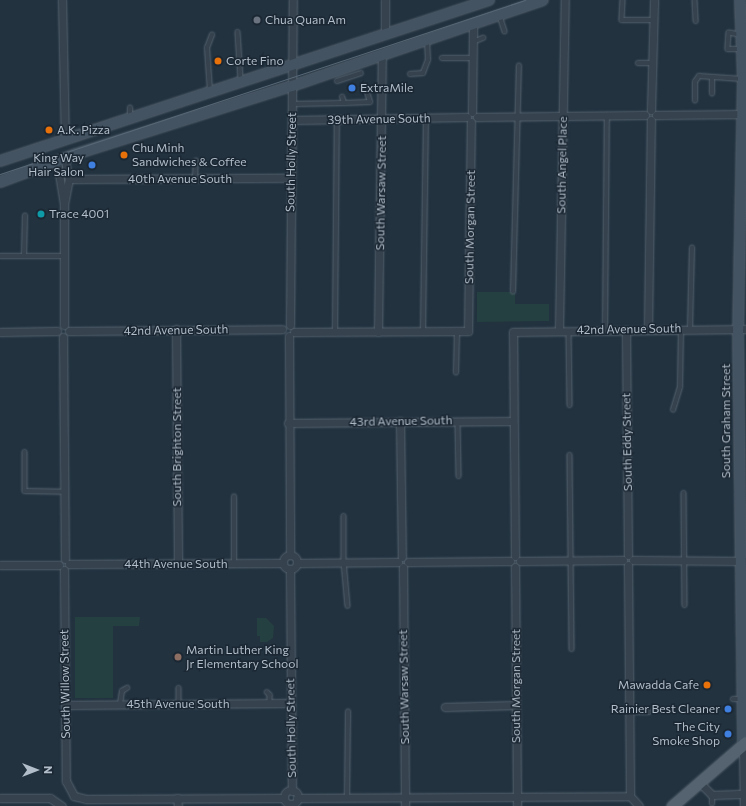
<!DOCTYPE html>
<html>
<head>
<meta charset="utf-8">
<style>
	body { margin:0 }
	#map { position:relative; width:746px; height:806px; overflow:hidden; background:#22323f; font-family:Commissioner,sans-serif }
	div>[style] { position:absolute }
	.green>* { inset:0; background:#244040 }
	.roads { filter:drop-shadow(0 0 1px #54616d) drop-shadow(0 0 1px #54616d) }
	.lane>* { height:3.5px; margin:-1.75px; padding:0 1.75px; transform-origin:1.75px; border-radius:1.75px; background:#36434f }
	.street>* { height:7px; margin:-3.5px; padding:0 3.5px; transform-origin:3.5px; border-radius:3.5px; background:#36434f }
	.street>.ring { margin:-3.5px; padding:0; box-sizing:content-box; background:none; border:7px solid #36434f; border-radius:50% }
	.secondary>* { height:10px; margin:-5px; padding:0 5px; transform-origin:5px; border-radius:5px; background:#445362 }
	.primary>* { height:11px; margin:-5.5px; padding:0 5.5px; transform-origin:5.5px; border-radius:5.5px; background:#54636f }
	.tram>* { height:1px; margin:-0.5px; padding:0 0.5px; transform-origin:0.5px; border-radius:0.5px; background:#586876 }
	.dots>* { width:11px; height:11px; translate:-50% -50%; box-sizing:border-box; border:2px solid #1b2834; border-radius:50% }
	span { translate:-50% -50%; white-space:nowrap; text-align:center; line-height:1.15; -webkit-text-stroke:3px #1b2834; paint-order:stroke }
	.poi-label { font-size:12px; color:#b2beca }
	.left { translate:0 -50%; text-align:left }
	.right { translate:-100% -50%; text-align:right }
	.street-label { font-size:12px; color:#b2beca }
	.north { position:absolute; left:16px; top:750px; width:40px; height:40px; -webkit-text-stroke:3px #1b2834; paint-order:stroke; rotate:90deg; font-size:11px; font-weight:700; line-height:16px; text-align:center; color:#b2beca }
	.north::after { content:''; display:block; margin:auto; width:14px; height:18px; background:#b2beca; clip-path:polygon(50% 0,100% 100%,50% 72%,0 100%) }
</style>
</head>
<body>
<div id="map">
	<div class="green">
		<div style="clip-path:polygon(477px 292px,515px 292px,515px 304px,549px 304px,549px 321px,477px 322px)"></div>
		<div style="clip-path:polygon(75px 617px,140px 617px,139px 626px,113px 626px,113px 698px,75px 698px)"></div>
		<div style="clip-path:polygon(257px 618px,266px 618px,274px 626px,273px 638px,267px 642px,260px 642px,260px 636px,257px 636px)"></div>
	</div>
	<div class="roads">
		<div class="lane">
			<div style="left:623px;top:0;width:20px;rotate:93deg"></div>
			<div style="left:622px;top:20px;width:32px"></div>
			<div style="left:695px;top:0;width:21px;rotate:87deg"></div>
			<div style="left:500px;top:16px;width:16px;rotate:72deg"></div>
			<div style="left:238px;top:32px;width:48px;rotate:86.4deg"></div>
			<div style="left:740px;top:35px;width:11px;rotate:-170deg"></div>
			<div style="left:729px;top:33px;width:16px;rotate:94deg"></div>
			<div style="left:728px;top:49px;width:12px"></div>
			<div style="left:473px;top:42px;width:11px;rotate:-22deg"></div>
			<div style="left:442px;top:58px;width:30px"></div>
			<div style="left:638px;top:63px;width:14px"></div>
			<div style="left:410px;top:74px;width:13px;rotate:-4deg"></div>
			<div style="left:423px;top:73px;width:14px;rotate:-69deg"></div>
			<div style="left:428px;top:60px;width:19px;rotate:-93deg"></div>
			<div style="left:337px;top:81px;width:25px;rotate:-18deg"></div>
			<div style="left:210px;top:91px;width:43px;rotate:-94deg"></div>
			<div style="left:207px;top:48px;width:14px;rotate:-69deg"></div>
			<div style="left:712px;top:94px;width:16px;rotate:-90deg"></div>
			<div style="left:695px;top:101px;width:19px;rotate:-90deg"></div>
			<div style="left:695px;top:82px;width:7px;rotate:-56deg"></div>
			<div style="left:699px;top:76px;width:43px;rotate:4deg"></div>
			<div style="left:344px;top:103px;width:26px;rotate:-2deg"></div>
			<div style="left:370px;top:102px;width:14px;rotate:-107deg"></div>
			<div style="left:292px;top:104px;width:52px;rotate:-1.1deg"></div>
			<div style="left:344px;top:103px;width:6px;rotate:-108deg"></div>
			<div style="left:130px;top:117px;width:9px;rotate:-90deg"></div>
			<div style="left:195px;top:178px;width:17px;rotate:-87deg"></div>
			<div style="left:0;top:256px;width:64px"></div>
			<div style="left:24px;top:256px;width:40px;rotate:-88.6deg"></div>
			<div style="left:513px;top:292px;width:226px;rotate:-88.5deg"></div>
			<div style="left:690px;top:329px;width:81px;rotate:-88.6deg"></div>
			<div style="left:605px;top:330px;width:214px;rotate:-89.5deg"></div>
			<div style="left:423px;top:331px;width:213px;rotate:-89.2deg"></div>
			<div style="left:569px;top:331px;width:74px;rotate:89.2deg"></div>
			<div style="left:335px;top:332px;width:213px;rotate:-89.5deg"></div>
			<div style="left:456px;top:373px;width:42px;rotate:-88.6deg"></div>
			<div style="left:673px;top:410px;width:24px;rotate:-73deg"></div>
			<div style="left:680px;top:387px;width:57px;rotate:-89deg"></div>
			<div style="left:458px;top:422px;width:54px;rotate:88.9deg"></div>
			<div style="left:25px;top:452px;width:39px;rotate:90deg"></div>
			<div style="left:25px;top:491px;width:39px;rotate:1deg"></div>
			<div style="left:570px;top:455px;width:194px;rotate:89.4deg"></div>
			<div style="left:684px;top:493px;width:112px;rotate:89.5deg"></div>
			<div style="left:344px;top:516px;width:46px;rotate:90deg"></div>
			<div style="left:344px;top:562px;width:44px;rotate:84.8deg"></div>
			<div style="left:234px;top:564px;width:67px;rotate:-90deg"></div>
			<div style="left:179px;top:688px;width:16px;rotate:90deg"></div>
			<div style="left:267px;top:692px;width:4px;rotate:45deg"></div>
			<div style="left:270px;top:695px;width:8px;rotate:90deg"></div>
			<div style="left:733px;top:699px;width:8px"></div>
			<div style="left:120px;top:704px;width:13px;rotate:-81deg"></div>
			<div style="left:122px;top:691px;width:6px;rotate:-31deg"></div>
			<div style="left:629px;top:712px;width:20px"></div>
			<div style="left:347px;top:797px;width:85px;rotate:-89.3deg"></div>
			<div style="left:712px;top:804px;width:9px;rotate:-90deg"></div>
		</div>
		<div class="street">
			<div style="left:62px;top:0;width:139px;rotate:88.8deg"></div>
			<div style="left:385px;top:34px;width:34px;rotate:-90deg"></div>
			<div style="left:651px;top:110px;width:110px;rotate:-88.4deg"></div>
			<div style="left:472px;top:112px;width:88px;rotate:-89.3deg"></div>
			<div style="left:656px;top:115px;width:90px;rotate:-0.6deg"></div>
			<div style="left:477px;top:117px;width:168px;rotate:-0.7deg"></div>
			<div style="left:292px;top:120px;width:175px;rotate:-1deg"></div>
			<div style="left:57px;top:161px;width:44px;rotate:80.8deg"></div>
			<div style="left:64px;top:204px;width:121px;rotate:90deg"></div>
			<div style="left:69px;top:179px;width:222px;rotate:-0.3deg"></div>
			<div style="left:64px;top:204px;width:25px;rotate:-79deg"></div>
			<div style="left:69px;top:179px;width:22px;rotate:-103deg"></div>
			<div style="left:290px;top:325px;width:325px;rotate:-89.5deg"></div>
			<div style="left:176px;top:329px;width:235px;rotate:89.5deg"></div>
			<div style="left:648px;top:329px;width:209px;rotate:-89.2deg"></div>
			<div style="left:559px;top:330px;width:330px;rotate:-89deg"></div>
			<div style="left:626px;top:330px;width:225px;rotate:89.5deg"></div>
			<div style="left:69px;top:331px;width:213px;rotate:-0.5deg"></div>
			<div style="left:0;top:332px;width:57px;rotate:-1deg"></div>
			<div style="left:294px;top:332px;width:174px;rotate:-0.3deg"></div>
			<div style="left:468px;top:331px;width:209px;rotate:-89.2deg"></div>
			<div style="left:378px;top:332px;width:277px;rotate:-89.2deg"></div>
			<div style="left:289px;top:336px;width:219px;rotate:89.7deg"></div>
			<div style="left:63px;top:337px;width:222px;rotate:89.5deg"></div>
			<div style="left:400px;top:421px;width:136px;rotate:89.2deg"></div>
			<div style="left:288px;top:423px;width:225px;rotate:-0.5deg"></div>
			<div class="ring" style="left:283px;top:555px;width:7px;height:7px"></div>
			<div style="left:515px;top:556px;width:224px;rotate:-90.5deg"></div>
			<div style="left:513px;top:332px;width:233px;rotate:-0.7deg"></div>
			<div style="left:633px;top:560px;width:113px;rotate:0.5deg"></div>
			<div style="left:520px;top:561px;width:103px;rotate:-0.6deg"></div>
			<div style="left:408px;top:562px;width:102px;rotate:-0.6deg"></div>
			<div style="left:297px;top:563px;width:101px;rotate:-0.6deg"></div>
			<div style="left:69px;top:564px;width:213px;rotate:-0.3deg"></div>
			<div style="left:0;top:565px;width:59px"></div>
			<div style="left:628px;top:565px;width:231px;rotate:89.5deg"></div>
			<div style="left:630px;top:796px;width:13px;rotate:48deg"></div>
			<div style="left:403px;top:567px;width:239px;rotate:89.5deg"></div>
			<div style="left:515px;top:567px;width:239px;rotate:89.5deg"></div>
			<div style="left:64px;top:570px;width:211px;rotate:89.5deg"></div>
			<div style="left:66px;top:781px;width:17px;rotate:62deg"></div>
			<div style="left:74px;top:796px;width:12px;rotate:14deg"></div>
			<div style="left:86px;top:799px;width:198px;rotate:-0.3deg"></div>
			<div style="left:290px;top:570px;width:221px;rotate:89.5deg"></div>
			<div style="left:65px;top:705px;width:225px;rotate:-0.5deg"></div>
			<div style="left:445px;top:707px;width:71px;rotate:-1.6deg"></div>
			<div style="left:743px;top:745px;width:61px;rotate:89.1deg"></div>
			<div style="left:699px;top:782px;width:18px;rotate:45deg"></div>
			<div style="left:712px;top:795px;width:34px;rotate:-2deg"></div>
			<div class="ring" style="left:284px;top:790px;width:7px;height:7px"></div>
			<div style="left:0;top:798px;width:50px"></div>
			<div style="left:50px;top:798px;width:14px;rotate:34deg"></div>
			<div style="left:177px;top:798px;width:8px;rotate:83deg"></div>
			<div style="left:297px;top:798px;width:333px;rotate:-0.3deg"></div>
		</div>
		<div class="secondary">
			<div style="left:740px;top:0;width:77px;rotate:87.8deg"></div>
			<div style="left:743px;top:77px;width:252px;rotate:91.1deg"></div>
			<div style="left:738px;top:329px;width:416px;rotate:89.3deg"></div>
			<div style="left:0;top:161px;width:515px;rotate:-18.22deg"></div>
			<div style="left:0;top:182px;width:81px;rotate:-20.2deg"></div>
			<div style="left:76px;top:154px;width:226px;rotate:-17.5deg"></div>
			<div style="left:292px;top:86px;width:265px;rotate:-18.9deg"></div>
		</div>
		<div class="primary">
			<div style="left:672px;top:806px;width:98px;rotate:-40.9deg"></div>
		</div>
	</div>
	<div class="tram">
		<div style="left:0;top:174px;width:553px;rotate:-18.34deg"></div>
	</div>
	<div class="dots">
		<div style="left:257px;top:20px;background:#6b7280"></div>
		<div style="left:218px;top:61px;background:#e8710a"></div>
		<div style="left:352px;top:88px;background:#3f7fe0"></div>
		<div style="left:49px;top:130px;background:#e8710a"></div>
		<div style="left:124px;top:155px;background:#e8710a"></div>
		<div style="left:92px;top:165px;background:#3f7fe0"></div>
		<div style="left:41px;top:214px;background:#0f9aa8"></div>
		<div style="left:178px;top:657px;background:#8d6e63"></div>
		<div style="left:707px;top:685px;background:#e8710a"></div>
		<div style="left:728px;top:709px;background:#3f7fe0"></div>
		<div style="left:728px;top:734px;background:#3f7fe0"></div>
	</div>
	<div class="poi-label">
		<span class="left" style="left:265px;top:20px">Chua Quan Am</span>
		<span class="left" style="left:226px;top:61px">Corte Fino</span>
		<span class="left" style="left:360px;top:88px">ExtraMile</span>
		<span class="left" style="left:57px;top:130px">A.K. Pizza</span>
		<span class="left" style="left:132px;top:155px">Chu Minh<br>Sandwiches &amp; Coffee</span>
		<span class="right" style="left:84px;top:165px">King Way<br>Hair Salon</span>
		<span class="left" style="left:49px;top:214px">Trace 4001</span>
		<span class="left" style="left:186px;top:657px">Martin Luther King<br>Jr Elementary School</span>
		<span class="right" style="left:699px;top:685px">Mawadda Cafe</span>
		<span class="right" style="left:720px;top:709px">Rainier Best Cleaner</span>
		<span class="right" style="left:720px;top:734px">The City<br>Smoke Shop</span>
	</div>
	<div class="street-label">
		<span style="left:379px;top:119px;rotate:-1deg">39th Avenue South</span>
		<span style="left:291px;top:162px;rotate:-89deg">South Holly Street</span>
		<span style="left:562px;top:165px;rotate:-89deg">South Angel Place</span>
		<span style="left:180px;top:179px">40th Avenue South</span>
		<span style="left:381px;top:193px;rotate:-89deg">South Warsaw Street</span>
		<span style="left:470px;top:227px;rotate:-89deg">South Morgan Street</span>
		<span style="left:629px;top:329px;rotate:-1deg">42nd Avenue South</span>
		<span style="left:176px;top:330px;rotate:-1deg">42nd Avenue South</span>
		<span style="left:401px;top:421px;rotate:-1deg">43rd Avenue South</span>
		<span style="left:726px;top:421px;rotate:-90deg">South Graham Street</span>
		<span style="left:627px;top:442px;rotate:-91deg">South Eddy Street</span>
		<span style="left:177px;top:447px;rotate:-90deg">South Brighton Street</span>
		<span style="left:176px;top:564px">44th Avenue South</span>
		<span style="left:65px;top:684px;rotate:-91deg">South Willow Street</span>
		<span style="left:516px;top:686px;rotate:-90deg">South Morgan Street</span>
		<span style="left:404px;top:687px;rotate:-91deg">South Warsaw Street</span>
		<span style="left:178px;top:704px">45th Avenue South</span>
		<span style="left:291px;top:728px;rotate:-91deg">South Holly Street</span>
	</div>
	<div class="north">N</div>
</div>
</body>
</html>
